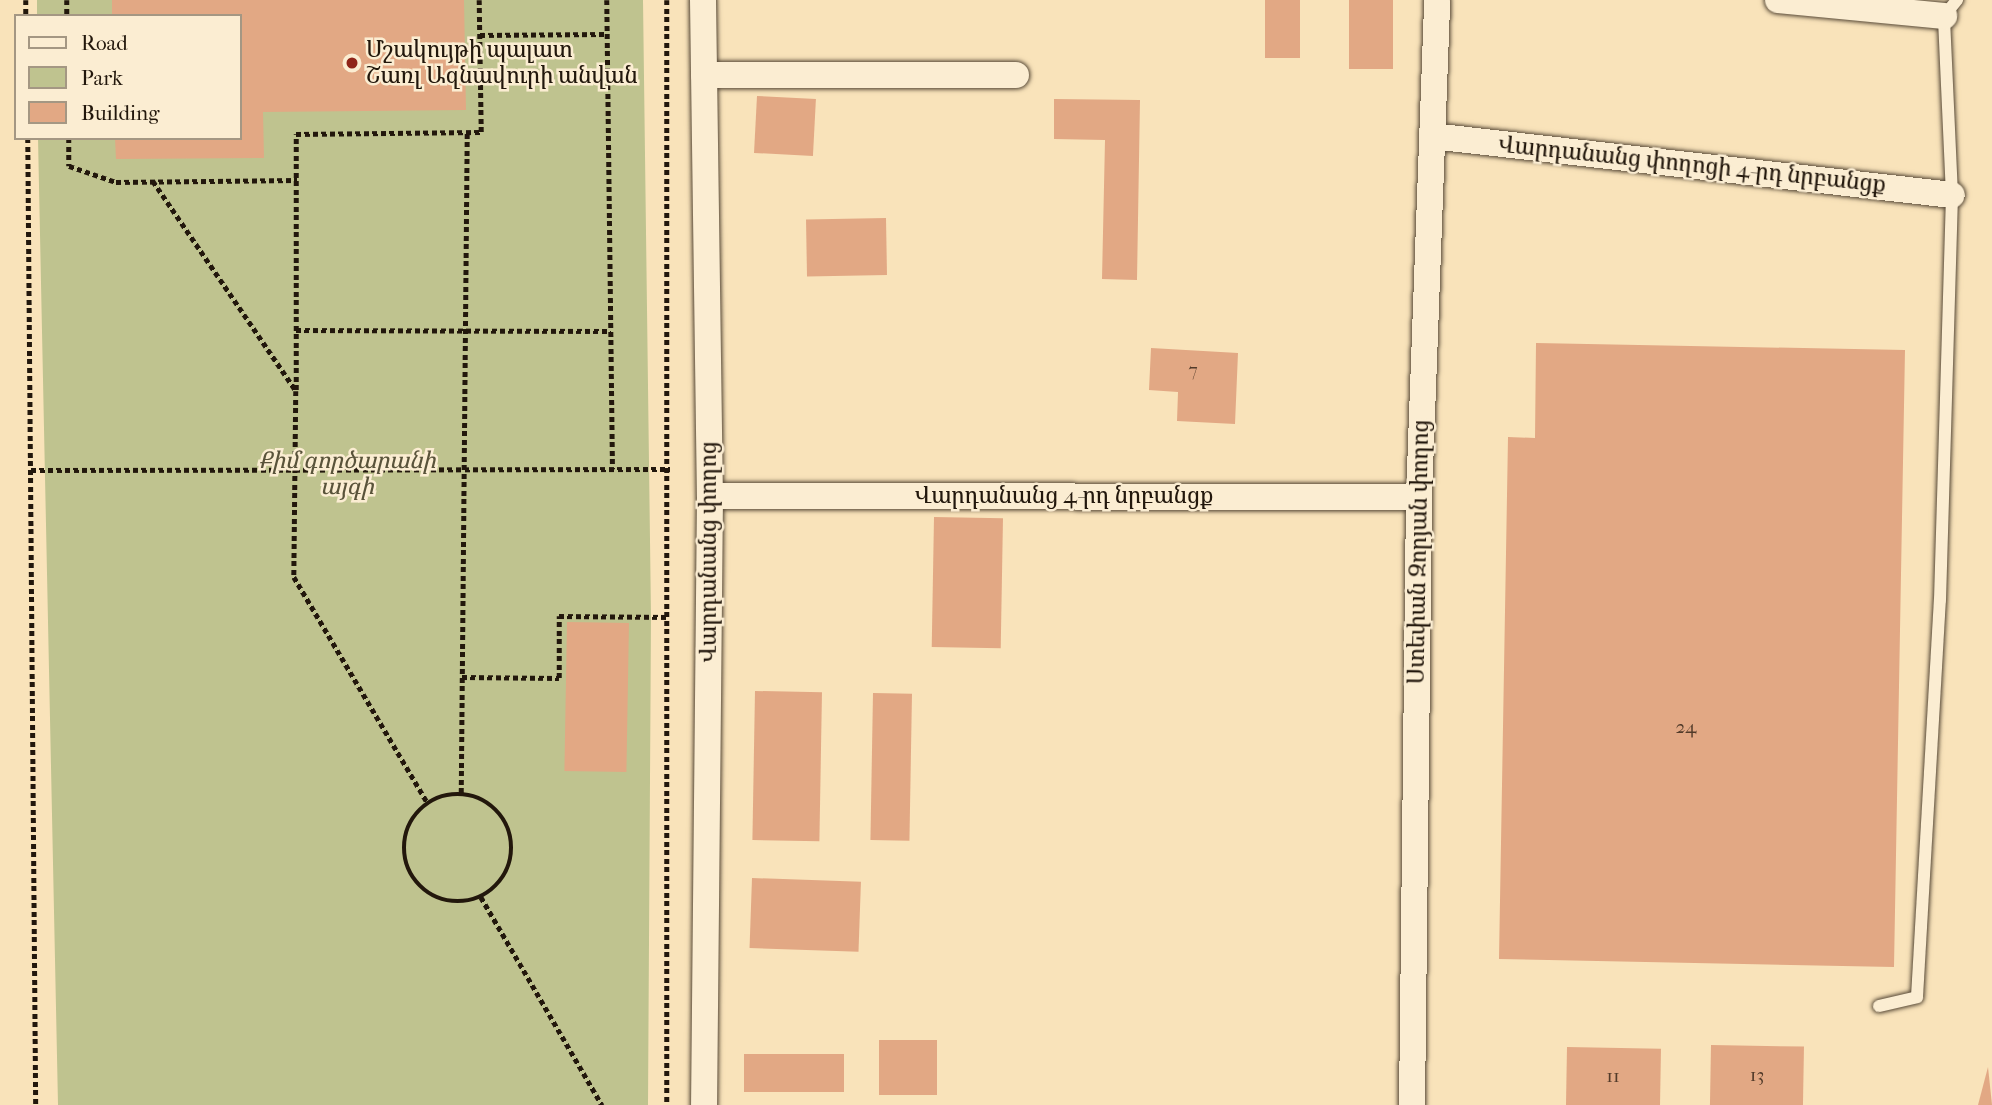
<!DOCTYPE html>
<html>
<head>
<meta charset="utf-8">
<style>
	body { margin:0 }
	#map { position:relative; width:1992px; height:1105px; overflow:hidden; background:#f9e3ba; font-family:"IM FELL French Canon","Noto Serif Armenian",serif }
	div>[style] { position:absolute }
	.green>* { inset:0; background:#bfc38f }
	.building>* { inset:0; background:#e2a884; transform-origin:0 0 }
	.path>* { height:4.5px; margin-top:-2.25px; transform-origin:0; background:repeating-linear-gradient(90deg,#22170c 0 5px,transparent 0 8.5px) }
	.path>.ring { margin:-2.25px; padding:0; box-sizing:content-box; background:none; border:4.5px solid #22170c; border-radius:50% }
	.roads { filter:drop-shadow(0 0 2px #584a38) drop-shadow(0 0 2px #584a38) }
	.lane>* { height:12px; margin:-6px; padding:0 6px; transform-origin:6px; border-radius:6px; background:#fbedd2 }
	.street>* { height:26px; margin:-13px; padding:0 13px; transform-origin:13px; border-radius:13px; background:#fbedd2 }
	.dots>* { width:19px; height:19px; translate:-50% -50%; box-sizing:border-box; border:4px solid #fbedd2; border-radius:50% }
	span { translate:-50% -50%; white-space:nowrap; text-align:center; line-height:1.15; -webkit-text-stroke:5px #fbedd2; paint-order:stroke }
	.number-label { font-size:19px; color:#523b2a }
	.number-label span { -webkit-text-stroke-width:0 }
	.poi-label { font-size:23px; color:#22170c }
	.left { translate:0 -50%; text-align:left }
	.street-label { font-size:23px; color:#22170c }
	.park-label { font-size:23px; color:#59533a; font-style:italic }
	.legend { position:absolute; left:14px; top:14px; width:228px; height:126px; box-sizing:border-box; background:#fbedd2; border:2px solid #a49783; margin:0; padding:9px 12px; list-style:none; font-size:21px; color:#22170c }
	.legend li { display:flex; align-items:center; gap:14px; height:35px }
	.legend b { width:35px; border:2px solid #a49783 }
</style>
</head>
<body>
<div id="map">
	<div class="green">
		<div style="clip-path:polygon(37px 0,643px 0,651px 617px,648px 1105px,58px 1105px,38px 138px,240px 138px,240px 16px,37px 16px)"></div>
	</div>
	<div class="building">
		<div style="clip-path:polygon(112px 0,464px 0,466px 110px,263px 112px,264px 158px,116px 159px,115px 138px,240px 138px,240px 16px,112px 14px)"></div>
		<div style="left:1265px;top:0;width:35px;height:58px"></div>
		<div style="left:1349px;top:0;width:44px;height:69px"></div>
		<div style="left:757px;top:96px;width:59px;height:57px;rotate:3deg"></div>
		<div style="clip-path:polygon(1054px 99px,1140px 100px,1137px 280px,1102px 279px,1105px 140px,1054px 139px)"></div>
		<div style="left:886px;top:218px;width:57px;height:80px;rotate:89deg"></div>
		<div style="clip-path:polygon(1536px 343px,1905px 350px,1894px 967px,1499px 959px,1508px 437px,1535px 438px)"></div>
		<div style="clip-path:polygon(1151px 348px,1238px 353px,1235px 424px,1177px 421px,1178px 392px,1149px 390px)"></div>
		<div style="left:934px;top:517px;width:69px;height:130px;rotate:1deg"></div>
		<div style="left:567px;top:622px;width:62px;height:149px;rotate:1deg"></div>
		<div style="left:755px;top:691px;width:67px;height:149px;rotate:1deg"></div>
		<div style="left:873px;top:693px;width:39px;height:147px;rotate:1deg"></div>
		<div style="left:752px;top:878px;width:109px;height:70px;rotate:2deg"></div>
		<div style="left:937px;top:1040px;width:55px;height:58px;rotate:90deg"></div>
		<div style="left:1711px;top:1045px;width:93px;height:60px;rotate:1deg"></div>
		<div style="left:1567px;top:1047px;width:94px;height:58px;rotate:1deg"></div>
		<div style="left:744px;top:1054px;width:100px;height:38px"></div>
		<div style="clip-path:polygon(1988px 1067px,1992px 1105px,1978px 1105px)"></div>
	</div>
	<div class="path">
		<div style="left:26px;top:0;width:16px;rotate:90deg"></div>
		<div style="left:67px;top:0;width:16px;rotate:90deg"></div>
		<div style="left:607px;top:0;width:469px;rotate:89.3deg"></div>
		<div style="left:667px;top:0;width:1105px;rotate:90deg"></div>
		<div style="left:480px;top:35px;width:127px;rotate:-0.5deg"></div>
		<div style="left:28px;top:138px;width:967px;rotate:89.53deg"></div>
		<div style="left:69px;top:138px;width:28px;rotate:90deg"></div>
		<div style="left:69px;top:166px;width:50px;rotate:18.8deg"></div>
		<div style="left:116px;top:182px;width:181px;rotate:-0.6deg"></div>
		<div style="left:153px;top:181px;width:254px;rotate:55.7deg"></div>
		<div style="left:296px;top:391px;width:186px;rotate:90.6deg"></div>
		<div style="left:294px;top:577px;width:261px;rotate:59.4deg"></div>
		<div style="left:296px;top:330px;width:315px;rotate:0.2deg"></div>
		<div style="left:296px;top:390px;width:256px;rotate:-90deg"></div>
		<div style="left:296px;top:134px;width:185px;rotate:-0.6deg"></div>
		<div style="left:481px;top:132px;width:132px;rotate:-90.9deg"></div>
		<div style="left:31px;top:470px;width:639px;rotate:-0.09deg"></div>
		<div style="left:462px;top:677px;width:97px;rotate:0.6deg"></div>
		<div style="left:559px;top:678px;width:62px;rotate:-90deg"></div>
		<div style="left:559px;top:616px;width:110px;rotate:0.5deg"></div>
		<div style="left:461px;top:793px;width:661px;rotate:-89.48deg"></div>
		<div class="ring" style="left:404px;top:794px;width:103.5px;height:103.5px"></div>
		<div style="left:481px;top:897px;width:241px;rotate:59.8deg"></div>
	</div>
	<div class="roads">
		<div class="lane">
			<div style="left:1879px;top:1006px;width:39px;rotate:-13deg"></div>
			<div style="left:1917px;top:997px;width:398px;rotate:-86.7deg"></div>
			<div style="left:1940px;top:600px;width:405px;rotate:-88.3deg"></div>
			<div style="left:1952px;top:195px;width:179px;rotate:-92.6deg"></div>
			<div style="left:1944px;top:16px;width:21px;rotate:-51deg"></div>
		</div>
		<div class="street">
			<div style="left:703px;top:0;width:496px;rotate:89.2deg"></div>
			<div style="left:710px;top:496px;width:609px;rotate:90.56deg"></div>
			<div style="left:1778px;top:0;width:167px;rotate:5.5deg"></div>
			<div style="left:704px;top:75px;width:312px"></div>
			<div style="left:1432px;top:136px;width:523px;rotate:6.47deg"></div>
			<div style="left:710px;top:496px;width:709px;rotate:0.08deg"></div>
			<div style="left:1412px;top:1105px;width:608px;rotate:-89.34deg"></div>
			<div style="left:1419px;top:497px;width:497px;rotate:-87.9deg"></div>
		</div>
	</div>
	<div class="dots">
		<div style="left:352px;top:63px;background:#8f2418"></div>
	</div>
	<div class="number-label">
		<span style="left:1193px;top:371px">7</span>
		<span style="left:1686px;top:728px">24</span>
		<span style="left:1757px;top:1076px">13</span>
		<span style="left:1613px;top:1077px">11</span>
	</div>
	<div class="poi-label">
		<span class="left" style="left:366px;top:63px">Մշակույթի պալատ<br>Շառլ Ազնավուրի անվան</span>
	</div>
	<div class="street-label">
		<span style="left:1692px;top:165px;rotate:6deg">Վարդանանց փողոցի 4-րդ նրբանցք</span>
		<span style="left:1064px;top:496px">Վարդանանց 4-րդ նրբանցք</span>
		<span style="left:709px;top:552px;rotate:-90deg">Վարդանանց փողոց</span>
		<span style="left:1419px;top:552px;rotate:-89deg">Ստեփան Զորյան փողոց</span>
	</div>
	<div class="park-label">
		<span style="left:347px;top:474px">Քիմ գործարանի<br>այգի</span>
	</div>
	<ul class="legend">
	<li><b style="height:9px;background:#fbedd2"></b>Road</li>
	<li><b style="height:19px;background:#bfc38f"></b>Park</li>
	<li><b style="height:19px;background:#e2a884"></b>Building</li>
	</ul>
</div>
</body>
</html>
